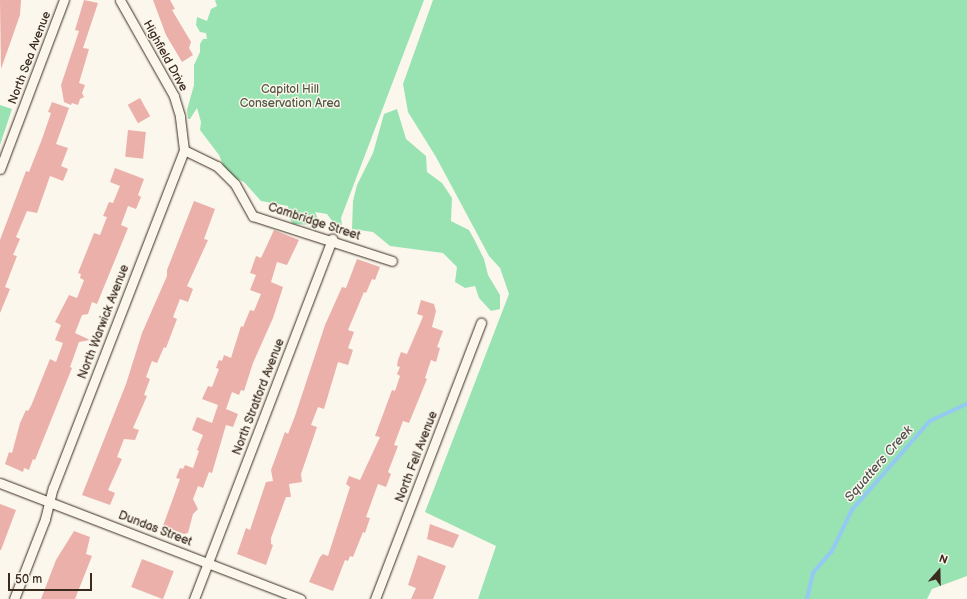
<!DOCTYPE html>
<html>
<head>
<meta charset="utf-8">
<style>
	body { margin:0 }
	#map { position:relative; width:967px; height:599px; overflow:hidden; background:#fbf7ec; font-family:"Balsamiq Sans",sans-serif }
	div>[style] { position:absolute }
	.green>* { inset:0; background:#99e3b2 }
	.stream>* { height:3.5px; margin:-1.75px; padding:0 1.75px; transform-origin:1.75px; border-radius:1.75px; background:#94c9f2 }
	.building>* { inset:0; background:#ebb0aa; transform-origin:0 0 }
	.roads { filter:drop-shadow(0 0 1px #3b2a1e) drop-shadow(0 0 1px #3b2a1e) }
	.minor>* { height:9px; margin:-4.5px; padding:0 4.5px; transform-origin:4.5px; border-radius:4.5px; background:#fbf7ec }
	span { translate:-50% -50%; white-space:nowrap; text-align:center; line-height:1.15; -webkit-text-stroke:3px #fbf7ec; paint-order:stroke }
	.street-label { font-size:12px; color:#3b2a1e }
	.park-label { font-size:12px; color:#525843 }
	.water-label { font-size:13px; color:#515253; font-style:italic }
	.north { position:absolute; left:919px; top:551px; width:40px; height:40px; -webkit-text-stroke:3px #fbf7ec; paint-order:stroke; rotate:20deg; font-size:11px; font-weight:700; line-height:16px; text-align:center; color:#3b2a1e }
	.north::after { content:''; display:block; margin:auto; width:14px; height:18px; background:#3b2a1e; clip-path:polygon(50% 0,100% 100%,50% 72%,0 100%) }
	.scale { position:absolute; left:8px; top:573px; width:84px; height:18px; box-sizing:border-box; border:2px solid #3b2a1e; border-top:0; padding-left:5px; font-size:12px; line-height:14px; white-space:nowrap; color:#3b2a1e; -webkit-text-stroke:3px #fbf7ec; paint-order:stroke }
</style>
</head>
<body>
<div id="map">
	<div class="green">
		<div style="clip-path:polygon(215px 0,424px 0,341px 218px,342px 225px,333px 222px,327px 214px,315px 212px,318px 219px,315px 225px,293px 224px,289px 217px,288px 206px,261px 201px,244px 182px,227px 174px,219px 155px,200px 130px,201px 122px,197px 108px,190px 119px,188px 119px,187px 110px,194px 85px,194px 65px,200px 52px,200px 44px,203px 39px,207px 39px,206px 33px,200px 32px,196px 25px,197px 17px,207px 21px,211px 9px,217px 6px)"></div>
		<div style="clip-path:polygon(433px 0,967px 0,967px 576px,932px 589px,927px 599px,478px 599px,496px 546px,425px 512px,509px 294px,500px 268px,489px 256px,436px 157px,408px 112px,403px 84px)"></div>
		<div style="clip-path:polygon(0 105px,12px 109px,0 145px)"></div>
		<div style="clip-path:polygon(397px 109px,406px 139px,426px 156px,427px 172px,442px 183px,452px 198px,451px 221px,469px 230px,475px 241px,484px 259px,488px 275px,500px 295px,500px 309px,491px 311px,479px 298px,475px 286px,465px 288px,455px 282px,457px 267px,443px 253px,390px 246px,373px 232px,352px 229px,353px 201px,357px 185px,373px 153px,384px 114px)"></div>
	</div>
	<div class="stream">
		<div style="left:807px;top:599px;width:27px;rotate:-77deg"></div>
		<div style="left:813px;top:573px;width:29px;rotate:-49deg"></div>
		<div style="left:832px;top:551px;width:46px;rotate:-64deg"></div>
		<div style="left:852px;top:510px;width:118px;rotate:-48.8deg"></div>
		<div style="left:930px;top:421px;width:41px;rotate:-24.7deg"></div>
	</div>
	<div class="building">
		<div style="clip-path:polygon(0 0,21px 0,20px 15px,1px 69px)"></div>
		<div style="clip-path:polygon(84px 0,98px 3px,83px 48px,89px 49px,79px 83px,85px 85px,82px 93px,84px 97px,80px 99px,78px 105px,72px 103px,71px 105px,64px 102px,61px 85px,79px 31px,75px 30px)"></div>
		<div style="clip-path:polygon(153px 0,170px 0,175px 9px,172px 10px,191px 42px,189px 48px,193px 55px,182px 62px,166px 35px)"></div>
		<div style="left:140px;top:98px;width:21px;height:14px;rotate:61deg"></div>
		<div style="clip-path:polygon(52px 102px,69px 108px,56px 144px,68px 148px,61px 166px,68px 169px,63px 181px,50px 176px,37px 213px,27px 211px,16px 237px,20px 239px,13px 255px,17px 256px,5px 287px,10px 289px,0 313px,0 240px,26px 171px,29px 172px,42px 139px,51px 113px,48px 112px)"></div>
		<div style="left:128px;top:130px;width:18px;height:27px;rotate:6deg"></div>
		<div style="clip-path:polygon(115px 168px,144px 179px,138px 195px,141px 197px,136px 209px,128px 206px,121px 225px,128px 228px,97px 304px,92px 302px,88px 314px,82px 315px,75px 333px,90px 340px,79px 342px,70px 367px,72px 368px,35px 460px,33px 459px,29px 470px,24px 468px,23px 472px,5px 464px,9px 452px,12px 453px,20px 423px,26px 410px,28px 411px,31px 406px,50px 359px,56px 362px,63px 343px,55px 340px,61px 325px,55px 322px,69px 295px,77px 298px,84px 280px,80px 278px,81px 274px,78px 273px,94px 233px,100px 235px,107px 217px,103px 216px,109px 202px,113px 203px,120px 186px,110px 182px)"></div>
		<div style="clip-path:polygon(194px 201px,215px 209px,204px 239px,208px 240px,187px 286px,193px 289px,188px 302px,180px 299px,173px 317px,177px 319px,166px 348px,164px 347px,157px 363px,152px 361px,146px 377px,150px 379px,144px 395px,147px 396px,133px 428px,139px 430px,135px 440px,124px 439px,117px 457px,122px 459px,108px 490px,115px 493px,110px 505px,82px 495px,126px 384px,142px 333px,167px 276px,167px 270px)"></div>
		<div style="clip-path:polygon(274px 230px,299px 240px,287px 265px,277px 262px,271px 282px,283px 287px,273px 318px,253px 363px,244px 391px,241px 390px,239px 395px,232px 392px,226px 409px,238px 414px,233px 427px,226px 425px,212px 473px,209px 472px,203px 488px,198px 486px,193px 499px,198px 509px,193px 514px,188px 533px,184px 534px,163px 526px,180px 479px,176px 478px,180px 468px,183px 469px,185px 465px,193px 468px,199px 451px,197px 450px,203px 435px,192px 430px,197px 417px,212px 423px,218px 405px,202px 399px,208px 386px,212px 387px,219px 369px,216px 368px,219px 360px,222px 361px,224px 355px,231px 358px,241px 326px,243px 327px,250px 310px,254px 311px,261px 294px,250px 290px,256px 275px,250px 273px,256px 256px,261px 258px)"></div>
		<div style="clip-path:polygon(357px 259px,380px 267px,375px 280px,372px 279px,366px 293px,364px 292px,348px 330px,354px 332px,348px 348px,353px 350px,348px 365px,338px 362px,324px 409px,318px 407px,311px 425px,317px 427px,301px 474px,302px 482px,289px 484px,291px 497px,286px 497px,271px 538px,271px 544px,273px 545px,266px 565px,237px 554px,246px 528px,250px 530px,266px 482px,273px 481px,271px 470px,285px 432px,288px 434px,295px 416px,325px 325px,342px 287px,346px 288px)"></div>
		<div style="clip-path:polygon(421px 300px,434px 304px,436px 311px,432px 327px,443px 331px,437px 347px,440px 348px,436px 362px,431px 360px,425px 378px,427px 379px,409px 423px,403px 421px,394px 445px,398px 446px,388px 472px,391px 474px,386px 487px,378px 484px,366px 517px,370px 518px,365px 533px,363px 532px,353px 557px,350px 556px,348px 561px,345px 560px,333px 591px,309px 582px,320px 557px,323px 554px,328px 556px,350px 487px,346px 484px,349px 476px,360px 480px,380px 437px,375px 436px,392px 390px,395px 391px,400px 376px,397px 374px,400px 367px,397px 366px,398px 360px,401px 352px,407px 354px,422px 319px,423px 316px,417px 314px)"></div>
		<div style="clip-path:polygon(0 504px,16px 510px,1px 550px,0 550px)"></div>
		<div style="clip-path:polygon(430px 524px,459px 535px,453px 548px,427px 539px)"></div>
		<div style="clip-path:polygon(74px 531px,90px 537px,86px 554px,92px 556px,75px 599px,41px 599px,56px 560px)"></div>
		<div style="clip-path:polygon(418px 555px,446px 566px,433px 599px,411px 599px,416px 588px,408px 585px)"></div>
		<div style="left:142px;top:559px;width:34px;height:30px;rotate:21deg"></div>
	</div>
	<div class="roads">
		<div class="minor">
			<div style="left:184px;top:150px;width:37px;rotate:26deg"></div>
			<div style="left:217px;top:166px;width:25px;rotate:45deg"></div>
			<div style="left:235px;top:184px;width:37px;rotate:61deg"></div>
			<div style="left:253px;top:216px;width:146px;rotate:17.9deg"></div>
			<div style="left:0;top:169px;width:181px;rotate:-69.3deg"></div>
			<div style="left:0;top:483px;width:322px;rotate:21.1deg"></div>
			<div style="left:14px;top:599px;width:86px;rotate:-68.8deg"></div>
			<div style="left:45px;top:519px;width:32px;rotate:-76deg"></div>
			<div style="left:53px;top:488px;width:362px;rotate:-68.8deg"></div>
			<div style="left:184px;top:150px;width:34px;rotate:-97deg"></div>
			<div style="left:180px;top:116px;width:21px;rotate:-107deg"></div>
			<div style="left:174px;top:96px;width:110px;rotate:-119.4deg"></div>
			<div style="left:194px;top:599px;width:386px;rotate:-69deg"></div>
			<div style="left:375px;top:599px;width:296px;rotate:-69deg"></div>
		</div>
	</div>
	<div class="street-label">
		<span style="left:165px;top:56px;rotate:61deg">Highfield Drive</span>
		<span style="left:30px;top:58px;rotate:-69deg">North Sea Avenue</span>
		<span style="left:314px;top:222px;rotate:18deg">Cambridge Street</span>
		<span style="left:104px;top:322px;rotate:-69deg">North Warwick Avenue</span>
		<span style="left:259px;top:397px;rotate:-69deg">North Stratford Avenue</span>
		<span style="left:417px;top:457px;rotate:-69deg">North Fell Avenue</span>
		<span style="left:155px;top:529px;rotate:21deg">Dundas Street</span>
	</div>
	<div class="park-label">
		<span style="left:290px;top:97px">Capitol Hill<br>Conservation Area</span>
	</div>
	<div class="water-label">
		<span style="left:879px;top:464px;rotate:-49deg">Squatters Creek</span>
	</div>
	<div class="north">N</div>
	<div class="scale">50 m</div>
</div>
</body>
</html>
